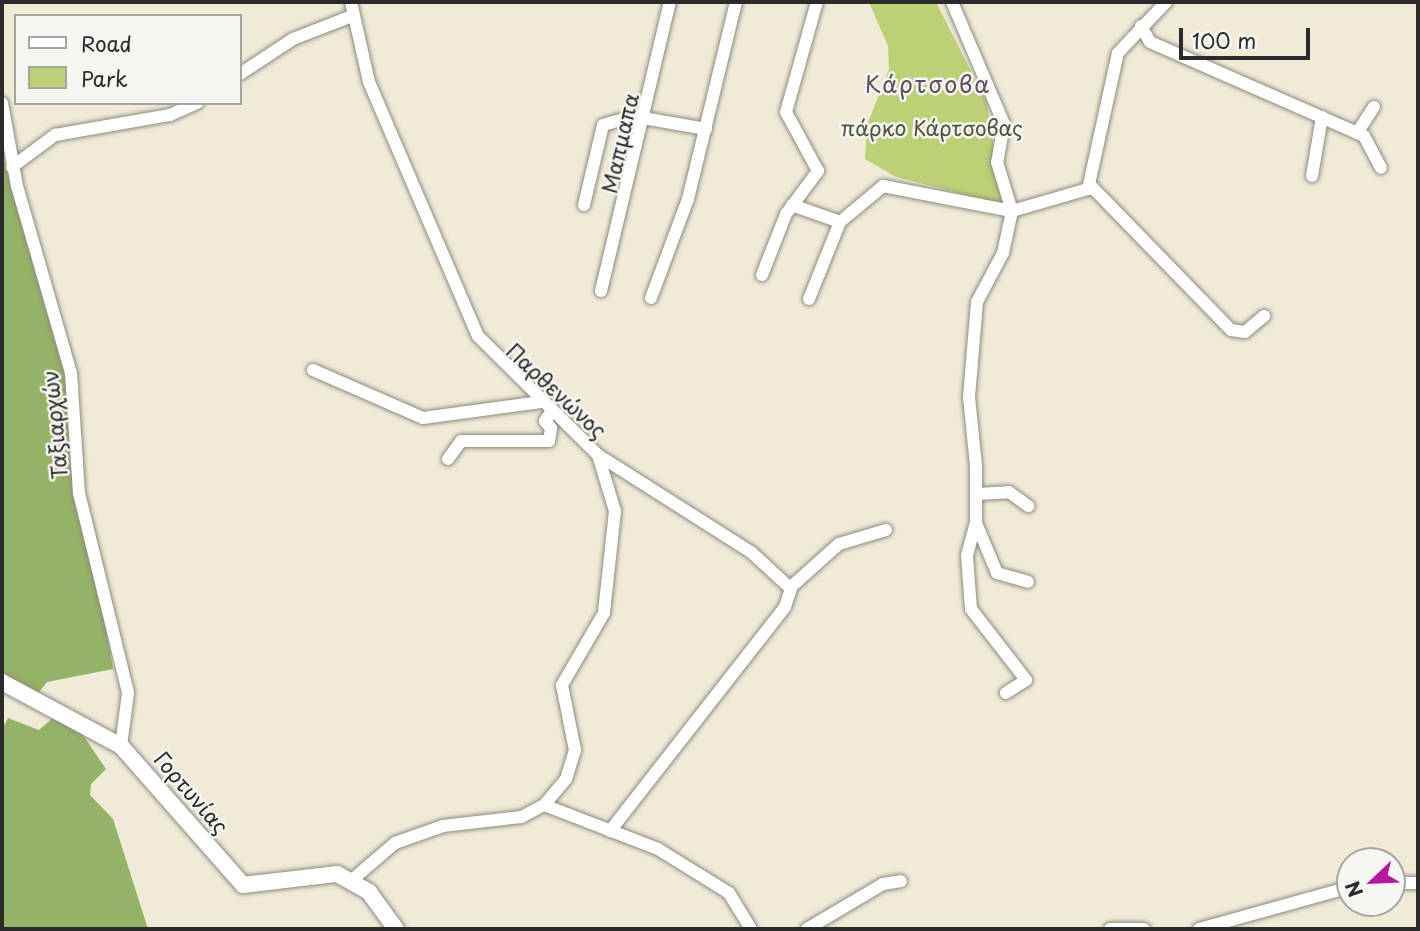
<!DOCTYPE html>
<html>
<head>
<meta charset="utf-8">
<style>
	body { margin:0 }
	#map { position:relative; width:1420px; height:931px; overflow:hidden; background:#efebd7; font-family:"Playpen Sans",sans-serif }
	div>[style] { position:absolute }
	.green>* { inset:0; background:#bcd175 }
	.forest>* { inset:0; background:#95b366 }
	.roads { filter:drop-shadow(0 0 2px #8d8b81) drop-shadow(0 0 2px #8d8b81) }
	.minor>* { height:12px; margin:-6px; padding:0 6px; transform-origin:6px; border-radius:6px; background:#fff }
	.major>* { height:16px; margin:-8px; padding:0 8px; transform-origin:8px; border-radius:8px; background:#fff }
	span { translate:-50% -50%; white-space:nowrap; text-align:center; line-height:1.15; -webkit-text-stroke:5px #f6f6f2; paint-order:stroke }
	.park-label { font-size:21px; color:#4f543e }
	.street-label { font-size:21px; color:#2b2b2b }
	.neighbourhood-label { font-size:23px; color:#64505d; letter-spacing:2px }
	.frame { position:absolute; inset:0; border:4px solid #2b2b2b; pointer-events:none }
	.legend { position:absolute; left:14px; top:14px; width:228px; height:91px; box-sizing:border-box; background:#f6f6f2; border:2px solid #a5a5a2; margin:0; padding:9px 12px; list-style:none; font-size:21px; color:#2b2b2b }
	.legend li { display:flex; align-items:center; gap:14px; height:35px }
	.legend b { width:35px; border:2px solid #a5a5a2 }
	.north { position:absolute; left:1336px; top:847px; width:70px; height:70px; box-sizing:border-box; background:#f6f6f2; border:2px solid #a5a5a2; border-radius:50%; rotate:247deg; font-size:19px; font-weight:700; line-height:28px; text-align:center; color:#2b2b2b }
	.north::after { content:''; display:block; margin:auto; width:24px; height:32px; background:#b5179e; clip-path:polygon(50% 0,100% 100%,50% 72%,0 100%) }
	.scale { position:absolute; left:1179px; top:28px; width:131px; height:32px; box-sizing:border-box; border:4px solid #2b2b2b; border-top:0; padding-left:9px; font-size:21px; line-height:24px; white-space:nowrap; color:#2b2b2b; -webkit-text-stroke:5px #f6f6f2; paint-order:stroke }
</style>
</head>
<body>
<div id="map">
	<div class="green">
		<div style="clip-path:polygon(869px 2px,936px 2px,987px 103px,1002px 204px,896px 177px,865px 159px,867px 125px,889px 69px,888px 46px)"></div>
	</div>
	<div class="forest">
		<div style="clip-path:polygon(2px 154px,63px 364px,113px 669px,47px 682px,39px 692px,64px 707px,106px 769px,91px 784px,90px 795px,113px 819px,148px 929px,2px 929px,2px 729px,8px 718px,39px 730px,54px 717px,2px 690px,7px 675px,2px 672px)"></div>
	</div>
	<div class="roads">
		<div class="minor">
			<div style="left:351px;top:2px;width:82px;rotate:77.3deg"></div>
			<div style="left:369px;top:82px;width:276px;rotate:66.8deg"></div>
			<div style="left:478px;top:336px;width:169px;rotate:44.8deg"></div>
			<div style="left:598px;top:455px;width:59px;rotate:73.1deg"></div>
			<div style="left:615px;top:511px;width:103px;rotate:96.2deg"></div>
			<div style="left:604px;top:613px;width:83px;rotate:120.3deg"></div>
			<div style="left:562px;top:685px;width:66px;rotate:78.7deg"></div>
			<div style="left:575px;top:750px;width:30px;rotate:107deg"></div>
			<div style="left:566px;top:779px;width:34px;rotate:130deg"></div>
			<div style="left:544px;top:805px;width:26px;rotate:152deg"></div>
			<div style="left:521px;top:817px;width:79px;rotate:173.4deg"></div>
			<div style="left:443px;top:826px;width:51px;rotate:160.5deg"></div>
			<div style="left:395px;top:843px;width:57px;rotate:139.3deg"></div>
			<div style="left:952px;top:2px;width:133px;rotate:66.9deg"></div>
			<div style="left:1004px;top:124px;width:39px;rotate:100deg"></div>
			<div style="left:997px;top:162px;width:51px;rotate:73deg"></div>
			<div style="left:1012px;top:211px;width:43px;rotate:102.1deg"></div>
			<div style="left:1003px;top:253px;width:55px;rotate:118deg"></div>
			<div style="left:977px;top:302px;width:95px;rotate:94.8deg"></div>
			<div style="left:969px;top:397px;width:69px;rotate:84.2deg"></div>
			<div style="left:976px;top:466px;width:56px;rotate:90deg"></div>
			<div style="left:976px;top:522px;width:35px;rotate:105deg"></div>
			<div style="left:967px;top:556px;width:53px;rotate:85.7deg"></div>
			<div style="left:971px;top:609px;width:90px;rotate:52.2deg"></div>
			<div style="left:1026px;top:680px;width:24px;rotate:147deg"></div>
			<div style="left:1141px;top:26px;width:18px;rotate:61deg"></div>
			<div style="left:1150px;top:42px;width:234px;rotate:23.7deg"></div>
			<div style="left:1364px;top:136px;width:36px;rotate:62deg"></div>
			<div style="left:240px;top:74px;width:64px;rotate:-33.4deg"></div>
			<div style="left:293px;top:39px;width:63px;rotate:-21.3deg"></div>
			<div style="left:2px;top:103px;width:84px;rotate:79.8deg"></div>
			<div style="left:17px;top:186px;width:195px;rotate:73.9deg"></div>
			<div style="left:71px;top:373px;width:120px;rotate:86.2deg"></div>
			<div style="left:79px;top:493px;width:206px;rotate:76.2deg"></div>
			<div style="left:128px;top:693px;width:53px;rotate:97.5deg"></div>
			<div style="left:643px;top:118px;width:64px;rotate:9.9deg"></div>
			<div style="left:1357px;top:133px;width:31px;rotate:-57deg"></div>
			<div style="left:12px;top:167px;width:54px;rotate:-36.7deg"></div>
			<div style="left:55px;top:135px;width:117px;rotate:-9.9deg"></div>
			<div style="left:170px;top:115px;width:30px;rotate:-24deg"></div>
			<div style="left:1312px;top:176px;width:60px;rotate:-80.4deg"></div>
			<div style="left:1091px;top:186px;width:201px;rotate:45.8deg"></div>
			<div style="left:1231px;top:330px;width:14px;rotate:8deg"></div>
			<div style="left:1245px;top:332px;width:25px;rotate:-40deg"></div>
			<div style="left:584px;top:205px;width:82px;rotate:-76.6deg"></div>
			<div style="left:603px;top:125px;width:43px;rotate:-16.3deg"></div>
			<div style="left:792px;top:205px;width:51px;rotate:19.5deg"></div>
			<div style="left:762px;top:275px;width:66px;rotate:-68.5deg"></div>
			<div style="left:786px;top:214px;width:54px;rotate:-53.3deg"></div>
			<div style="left:818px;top:171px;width:67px;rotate:-118.5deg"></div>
			<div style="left:786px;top:112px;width:114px;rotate:-74.3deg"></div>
			<div style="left:601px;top:291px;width:297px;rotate:-76.6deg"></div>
			<div style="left:651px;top:298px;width:106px;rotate:-69.5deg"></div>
			<div style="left:688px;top:199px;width:203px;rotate:-76.3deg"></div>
			<div style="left:809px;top:299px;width:83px;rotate:-68.1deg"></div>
			<div style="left:840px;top:222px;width:56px;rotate:-39.9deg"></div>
			<div style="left:883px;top:186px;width:131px;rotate:11deg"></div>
			<div style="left:1012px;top:211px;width:79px;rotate:-16.1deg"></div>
			<div style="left:1088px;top:189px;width:139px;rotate:-77.6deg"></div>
			<div style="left:1118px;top:53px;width:70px;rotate:-46.7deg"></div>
			<div style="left:313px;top:370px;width:120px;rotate:23.6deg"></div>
			<div style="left:423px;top:418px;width:119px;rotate:-7.7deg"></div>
			<div style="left:598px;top:455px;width:181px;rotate:32.4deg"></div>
			<div style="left:751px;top:552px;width:53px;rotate:42.7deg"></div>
			<div style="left:448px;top:459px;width:22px;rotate:-54deg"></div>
			<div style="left:461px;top:441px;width:88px"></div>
			<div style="left:549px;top:441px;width:13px;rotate:-81deg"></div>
			<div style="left:551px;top:428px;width:9px;rotate:-131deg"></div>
			<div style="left:545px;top:421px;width:12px;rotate:-55deg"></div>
			<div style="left:976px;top:494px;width:33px;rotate:-3deg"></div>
			<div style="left:1009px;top:492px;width:24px;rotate:36deg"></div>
			<div style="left:976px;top:523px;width:54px;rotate:67.2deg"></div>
			<div style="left:997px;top:573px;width:32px;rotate:16deg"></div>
			<div style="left:544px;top:805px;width:122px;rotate:21.1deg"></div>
			<div style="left:658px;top:849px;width:84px;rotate:31.8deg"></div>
			<div style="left:729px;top:893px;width:42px;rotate:58.6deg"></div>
			<div style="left:610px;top:831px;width:284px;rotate:-52deg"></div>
			<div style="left:785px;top:607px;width:22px;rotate:-72deg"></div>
			<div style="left:792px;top:586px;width:63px;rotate:-41.8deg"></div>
			<div style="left:839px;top:544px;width:49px;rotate:-16.6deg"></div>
			<div style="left:1392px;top:883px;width:26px"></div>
			<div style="left:807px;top:929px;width:88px;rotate:-30.6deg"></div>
			<div style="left:883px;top:884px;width:18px;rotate:-9deg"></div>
			<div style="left:1110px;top:929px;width:34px"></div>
			<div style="left:1199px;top:929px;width:157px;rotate:-15.5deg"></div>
		</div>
		<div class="major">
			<div style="left:2px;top:682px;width:135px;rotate:28.3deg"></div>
			<div style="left:121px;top:746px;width:185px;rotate:48.7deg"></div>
			<div style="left:243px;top:885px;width:95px;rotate:-6.7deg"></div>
			<div style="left:337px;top:874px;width:37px;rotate:29deg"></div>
			<div style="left:369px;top:892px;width:46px;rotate:53.9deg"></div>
		</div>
	</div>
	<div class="park-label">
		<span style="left:932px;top:127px">πάρκο Κάρτσοβας</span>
	</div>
	<div class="street-label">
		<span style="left:619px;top:143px;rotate:-77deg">Μαπμαπα</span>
		<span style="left:557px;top:390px;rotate:43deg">Παρθενώνος</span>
		<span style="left:54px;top:425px;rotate:-95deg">Ταξιαρχών</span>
		<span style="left:192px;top:792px;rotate:49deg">Γορτυνίας</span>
	</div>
	<div class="neighbourhood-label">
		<span style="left:928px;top:84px">Κάρτσοβα</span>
	</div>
	<div class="frame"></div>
	<ul class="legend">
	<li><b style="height:9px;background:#fff"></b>Road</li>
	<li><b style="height:19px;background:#bcd175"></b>Park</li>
	</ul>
	<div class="north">N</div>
	<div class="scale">100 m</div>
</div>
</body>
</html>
